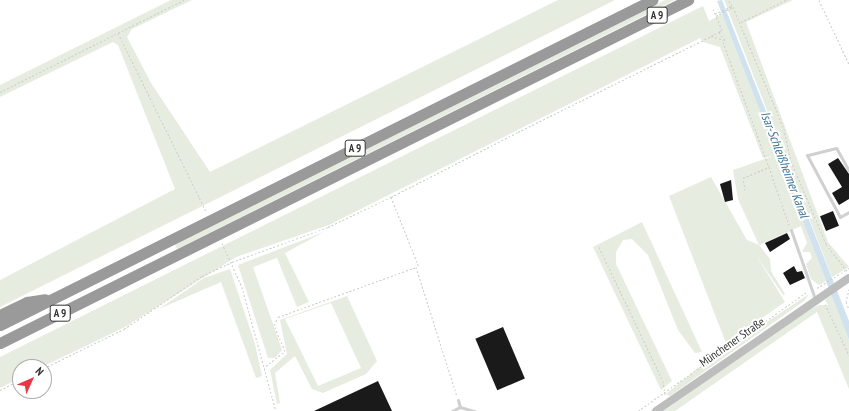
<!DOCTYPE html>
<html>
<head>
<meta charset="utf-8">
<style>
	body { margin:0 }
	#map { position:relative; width:849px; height:411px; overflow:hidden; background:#fff; font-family:"PT Sans Narrow",sans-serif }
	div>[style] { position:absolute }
	.green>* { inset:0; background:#e6ecdf }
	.water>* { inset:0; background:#cfe2ee }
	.building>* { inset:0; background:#1a1a1a; transform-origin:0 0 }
	.path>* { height:1px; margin-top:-0.5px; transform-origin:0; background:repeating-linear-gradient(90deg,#cdcdcd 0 2px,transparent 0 4px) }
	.lane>* { height:3px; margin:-1.5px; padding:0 1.5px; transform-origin:1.5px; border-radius:1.5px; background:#d0d0d0 }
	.secondary>* { height:8px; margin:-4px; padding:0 4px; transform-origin:4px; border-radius:4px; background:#bdbdbd }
	.highway>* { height:11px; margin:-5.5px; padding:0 5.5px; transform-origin:5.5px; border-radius:5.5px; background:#9a9a9a }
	span { translate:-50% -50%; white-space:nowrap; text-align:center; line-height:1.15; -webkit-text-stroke:4px #fff; paint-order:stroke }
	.shield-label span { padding:1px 3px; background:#fff; border:1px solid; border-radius:3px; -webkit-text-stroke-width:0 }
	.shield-label { font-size:11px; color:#333; font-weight:700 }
	.street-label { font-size:12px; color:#333 }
	.water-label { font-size:13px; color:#3f7597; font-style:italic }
	.north { position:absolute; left:12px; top:359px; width:40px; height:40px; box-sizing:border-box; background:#fff; border:1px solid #adadad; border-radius:50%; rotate:45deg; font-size:11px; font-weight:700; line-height:16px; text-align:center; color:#333 }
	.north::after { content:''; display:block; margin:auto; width:14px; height:18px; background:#e63946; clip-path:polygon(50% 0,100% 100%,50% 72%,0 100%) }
</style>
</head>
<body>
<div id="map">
	<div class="green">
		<div style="clip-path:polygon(171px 0,192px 0,132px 29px,127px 37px,151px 83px,210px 172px,558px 0,615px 0,0 307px,0 280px,175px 189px,118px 45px,113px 42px,0 97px,0 85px)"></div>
		<div style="clip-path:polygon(665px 0,675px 0,177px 249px,175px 244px)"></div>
		<div style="clip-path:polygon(724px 0,793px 0,746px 22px,828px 242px,849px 267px,832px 277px)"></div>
		<div style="clip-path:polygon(703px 6px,709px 21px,722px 14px,826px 281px,819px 285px,811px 279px,806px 264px,812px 258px,810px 252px,802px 252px,807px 243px,801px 226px,759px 245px,738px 199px,733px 170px,773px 156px,763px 158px,720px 47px,703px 42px,700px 38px,329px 225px,236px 257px,125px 327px,42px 367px,20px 367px,20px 378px,0 388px,0 357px)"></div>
		<div style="clip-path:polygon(711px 177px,747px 240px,759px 245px,770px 259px,771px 271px,785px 294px,783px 295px,756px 255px,785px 302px,726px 343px,669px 196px)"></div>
		<div style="clip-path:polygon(642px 222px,702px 352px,695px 353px,678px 330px,648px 255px,632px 239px,623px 240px,616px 252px,616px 264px,672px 381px,661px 390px,593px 247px)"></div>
		<div style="clip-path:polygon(324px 232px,285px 253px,309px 302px,297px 307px,277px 258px,253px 267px,282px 350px,275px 358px,268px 358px,238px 265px)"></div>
		<div style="clip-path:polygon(230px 269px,255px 344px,262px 376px,256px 378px,221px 282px,159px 309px,204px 278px)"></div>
		<div style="clip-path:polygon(809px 294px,804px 301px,670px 396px,666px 394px,698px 368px)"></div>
		<div style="clip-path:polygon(832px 295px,849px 340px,849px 389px,817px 312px,675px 411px,664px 411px,795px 317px,819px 305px,828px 305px,825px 300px)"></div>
		<div style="clip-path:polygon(evenodd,347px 296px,377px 361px,366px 374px,323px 393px,312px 389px,295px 356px,275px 373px,280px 403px,277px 404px,270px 370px,287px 354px,280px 320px,347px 296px,331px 303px,361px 368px,318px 386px,285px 319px,331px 303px)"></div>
	</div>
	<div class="water">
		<div style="clip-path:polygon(722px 0,849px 321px,849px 340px,717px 1px)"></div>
	</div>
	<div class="building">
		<div style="clip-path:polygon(838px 158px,849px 174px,849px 199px,839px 205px,832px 193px,842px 187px,828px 164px)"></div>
		<div style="clip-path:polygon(731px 180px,733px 200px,725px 202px,720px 184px)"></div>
		<div style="left:833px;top:211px;width:16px;height:14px;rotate:68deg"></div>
		<div style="clip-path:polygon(787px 233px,790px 239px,770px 252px,765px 243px)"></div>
		<div style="clip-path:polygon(794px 266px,797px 272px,802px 271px,805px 278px,790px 285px,783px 273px)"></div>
		<div style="left:503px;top:327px;width:56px;height:30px;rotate:67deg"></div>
		<div style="clip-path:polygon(378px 381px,392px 411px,314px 411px)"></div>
	</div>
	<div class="path">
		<div style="left:819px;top:0;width:71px;rotate:64.9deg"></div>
		<div style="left:713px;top:9px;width:5px;rotate:68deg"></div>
		<div style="left:715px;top:14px;width:19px;rotate:-25deg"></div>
		<div style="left:732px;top:6px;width:6px;rotate:-121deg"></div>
		<div style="left:741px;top:22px;width:50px;rotate:-26.1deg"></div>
		<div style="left:719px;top:32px;width:4px;rotate:-34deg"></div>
		<div style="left:722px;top:30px;width:15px;rotate:-113deg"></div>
		<div style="left:716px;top:16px;width:19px;rotate:-28deg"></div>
		<div style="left:733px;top:7px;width:132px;rotate:67.3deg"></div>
		<div style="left:784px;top:129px;width:33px;rotate:78deg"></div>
		<div style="left:791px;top:161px;width:90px;rotate:67.1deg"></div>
		<div style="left:826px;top:244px;width:34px;rotate:52deg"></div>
		<div style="left:118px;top:33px;width:199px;rotate:63.7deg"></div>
		<div style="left:723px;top:42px;width:133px;rotate:69.8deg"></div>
		<div style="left:0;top:92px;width:206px;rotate:-26.6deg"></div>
		<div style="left:745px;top:190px;width:12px;rotate:-99deg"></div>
		<div style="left:743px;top:178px;width:28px;rotate:-23deg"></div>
		<div style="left:769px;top:167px;width:61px;rotate:71deg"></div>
		<div style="left:391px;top:197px;width:75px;rotate:68.2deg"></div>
		<div style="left:222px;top:243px;width:48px;rotate:65.6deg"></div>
		<div style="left:242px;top:287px;width:129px;rotate:74.7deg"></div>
		<div style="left:599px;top:247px;width:148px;rotate:64.5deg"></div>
		<div style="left:663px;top:381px;width:15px;rotate:82deg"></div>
		<div style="left:817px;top:288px;width:38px;rotate:-32deg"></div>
		<div style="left:849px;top:289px;width:13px;rotate:103deg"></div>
		<div style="left:846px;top:302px;width:8px;rotate:67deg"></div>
		<div style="left:825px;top:304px;width:56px;rotate:64.8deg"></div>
		<div style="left:266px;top:366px;width:24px;rotate:-38deg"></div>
		<div style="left:285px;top:351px;width:28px;rotate:-113deg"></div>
		<div style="left:274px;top:325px;width:9px;rotate:-63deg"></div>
		<div style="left:278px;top:317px;width:147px;rotate:-19.9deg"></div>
		<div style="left:416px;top:267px;width:135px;rotate:72.4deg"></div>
		<div style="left:44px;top:368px;width:89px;rotate:-26deg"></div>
		<div style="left:124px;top:329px;width:94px;rotate:-34.2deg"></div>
		<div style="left:202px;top:276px;width:33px;rotate:-25deg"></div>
		<div style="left:232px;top:262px;width:102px;rotate:-20deg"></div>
		<div style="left:328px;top:227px;width:70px;rotate:-25.5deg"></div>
		<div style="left:391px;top:197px;width:143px;rotate:-27.1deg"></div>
		<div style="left:518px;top:132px;width:216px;rotate:-26.4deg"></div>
		<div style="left:711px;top:36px;width:9px;rotate:-27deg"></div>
		<div style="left:719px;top:32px;width:10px;rotate:53deg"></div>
		<div style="left:725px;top:40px;width:15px;rotate:-164deg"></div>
		<div style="left:0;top:390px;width:22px;rotate:-27deg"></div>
		<div style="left:638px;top:411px;width:207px;rotate:-35.2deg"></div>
	</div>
	<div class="lane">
		<div style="left:849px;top:171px;width:26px;rotate:-119deg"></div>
		<div style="left:836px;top:148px;width:30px;rotate:166deg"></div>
		<div style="left:807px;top:155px;width:70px;rotate:62deg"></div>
		<div style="left:840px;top:217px;width:10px;rotate:-29deg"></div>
		<div style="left:791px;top:230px;width:73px;rotate:70.8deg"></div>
		<div style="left:458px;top:400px;width:7px;rotate:74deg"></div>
		<div style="left:452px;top:411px;width:9px;rotate:-27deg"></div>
		<div style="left:460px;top:407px;width:15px;rotate:16deg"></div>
	</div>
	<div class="secondary">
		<div style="left:656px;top:411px;width:234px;rotate:-34.6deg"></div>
	</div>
	<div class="highway">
		<div style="left:0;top:315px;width:30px;rotate:-26deg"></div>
		<div style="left:27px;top:302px;width:18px;rotate:-9deg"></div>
		<div style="left:0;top:325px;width:729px;rotate:-26.49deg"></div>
		<div style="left:0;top:343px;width:769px;rotate:-26.5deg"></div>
	</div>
	<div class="shield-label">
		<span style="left:657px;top:15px">A 9</span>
		<span style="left:355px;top:148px">A 9</span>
		<span style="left:60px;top:313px">A 9</span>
	</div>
	<div class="street-label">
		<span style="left:732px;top:342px;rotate:-35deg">Münchener Straße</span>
	</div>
	<div class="water-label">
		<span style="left:784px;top:165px;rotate:69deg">Isar-Schleißheimer Kanal</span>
	</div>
	<div class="north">N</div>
</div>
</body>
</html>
